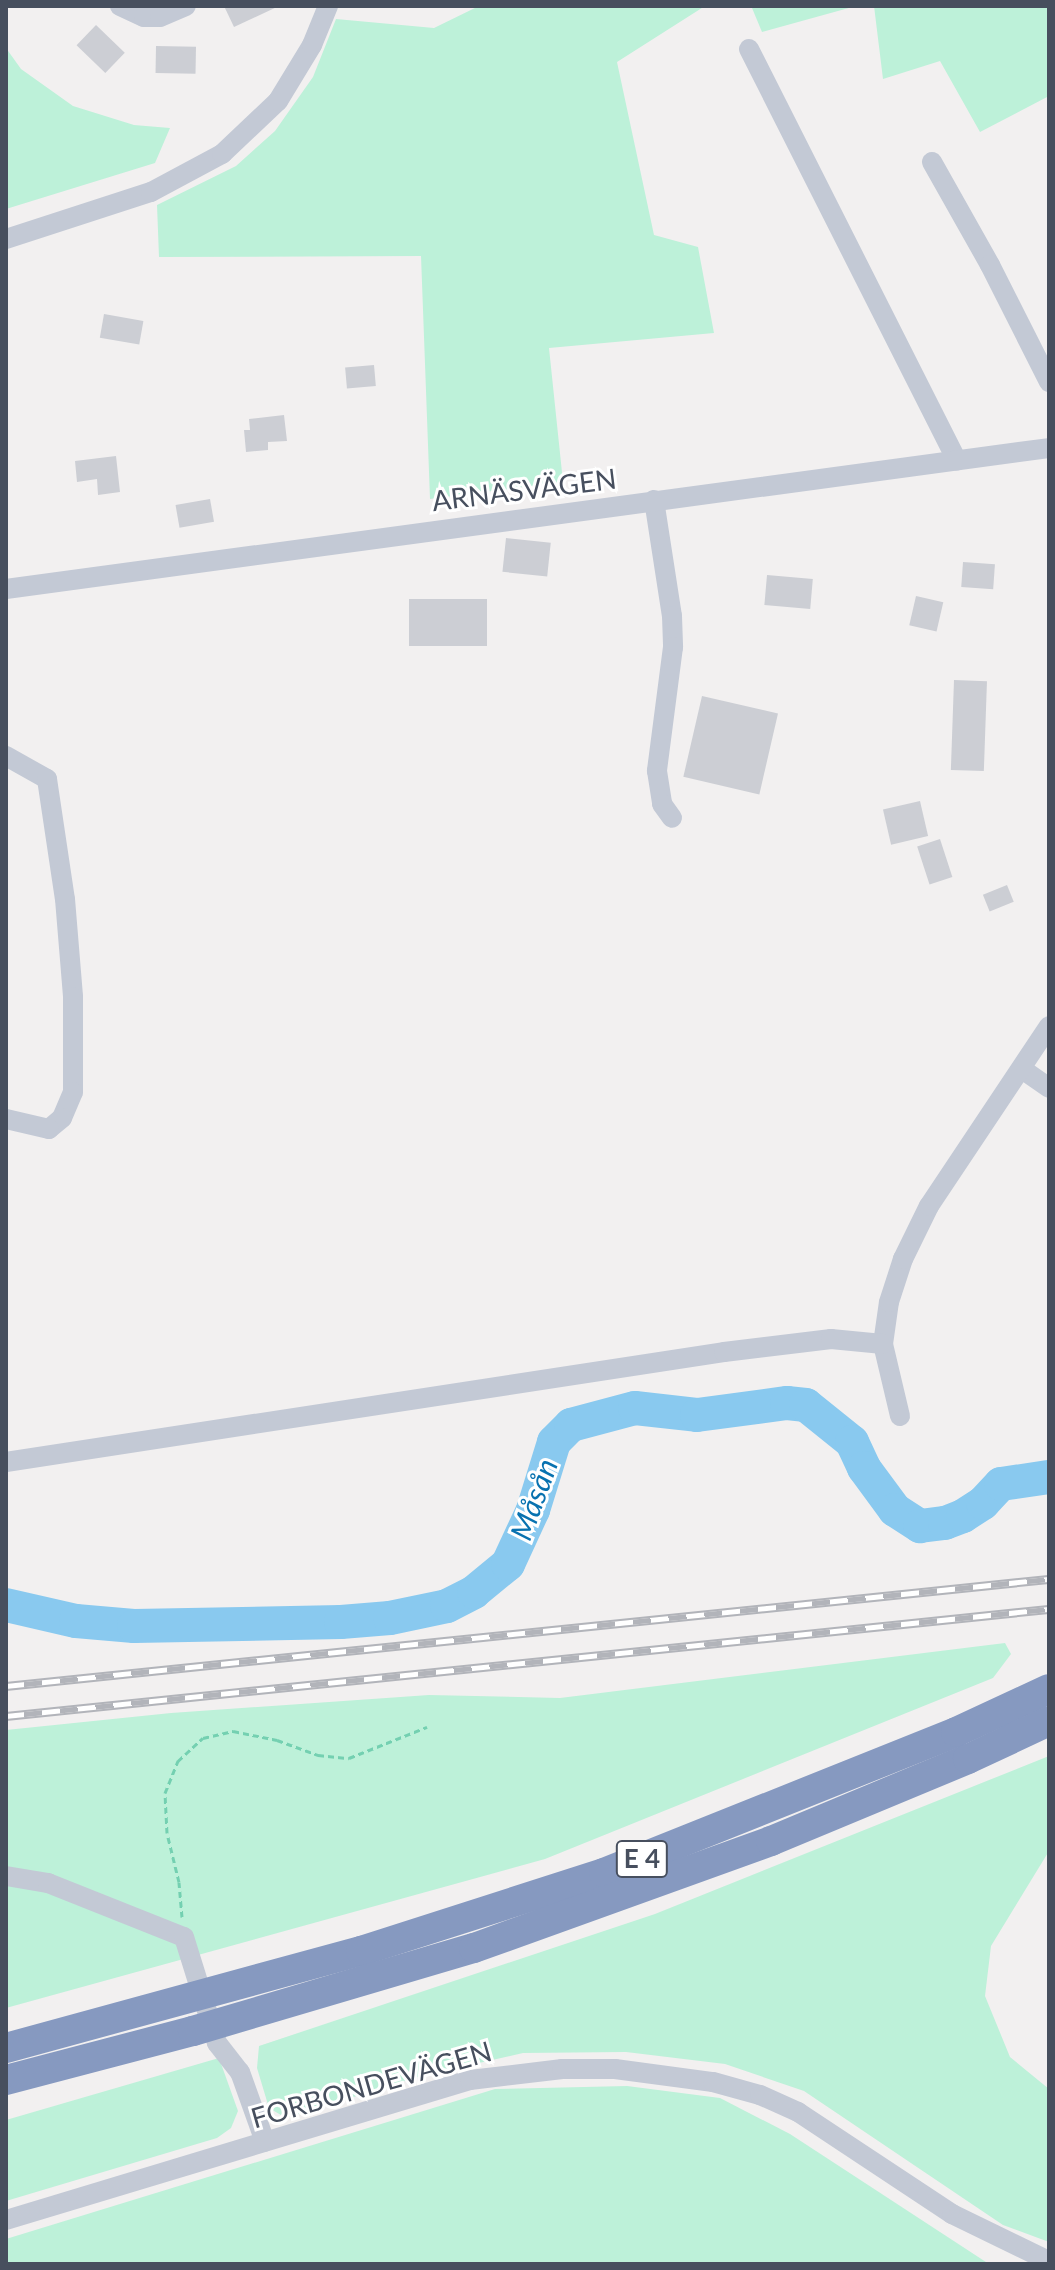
<!DOCTYPE html>
<html>
<head>
<meta charset="utf-8">
<style>
	body { margin:0 }
	#map { position:relative; width:1055px; height:2270px; overflow:hidden; background:#f2f0f0; font-family:Lato,sans-serif }
	div>[style] { position:absolute }
	.green>* { inset:0; background:#bdf1d9 }
	.river>* { height:34px; margin:-17px; padding:0 17px; transform-origin:17px; border-radius:17px; background:#89c9ef }
	.building>* { inset:0; background:#ccced4; transform-origin:0 0 }
	.path>* { height:3px; margin-top:-1.5px; transform-origin:0; background:repeating-linear-gradient(90deg,#74d0b1 0 6px,transparent 0 10px) }
	.minor>* { height:20px; margin:-10px; padding:0 10px; transform-origin:10px; border-radius:10px; background:#c3c9d5 }
	.highway>* { height:30px; margin:-15px; padding:0 15px; transform-origin:15px; border-radius:15px; background:#8699c0 }
	.rail>* { height:9px; margin-top:-4.5px; transform-origin:0; background:repeating-linear-gradient(90deg,#fff 0 18px,#b2b4ba 0 36px); box-sizing:border-box; border-block:2px solid #b2b4ba }
	span { translate:-50% -50%; white-space:nowrap; text-align:center; line-height:1.15; -webkit-text-stroke:6px #fff; paint-order:stroke }
	.shield-label span { padding:2px 6px; background:#fff; border:2px solid; border-radius:6px; -webkit-text-stroke-width:0 }
	.shield-label { font-size:26px; color:#474f5e; font-weight:700 }
	.street-label { font-size:28px; color:#474f5e }
	.water-label { font-size:30px; color:#0872b0; font-style:italic }
	.frame { position:absolute; inset:0; border:8px solid #474f5e; pointer-events:none }
</style>
</head>
<body>
<div id="map">
	<div class="green">
		<div style="clip-path:polygon(479px 6px,705px 6px,617px 62px,654px 235px,698px 247px,714px 333px,549px 348px,563px 482px,430px 499px,421px 256px,159px 257px,157px 205px,236px 166px,275px 131px,313px 77px,336px 19px,434px 28px)"></div>
		<div style="clip-path:polygon(755px 6px,856px 6px,762px 32px,752px 8px)"></div>
		<div style="clip-path:polygon(874px 6px,1049px 6px,1049px 96px,980px 132px,940px 61px,883px 79px)"></div>
		<div style="clip-path:polygon(6px 48px,21px 69px,73px 106px,134px 125px,170px 128px,155px 163px,6px 209px)"></div>
		<div style="clip-path:polygon(1005px 1643px,1011px 1654px,993px 1678px,545px 1859px,6px 2008px,6px 1730px,171px 1713px,429px 1695px,560px 1698px)"></div>
		<div style="clip-path:polygon(1049px 1756px,1049px 1851px,991px 1946px,985px 1996px,1010px 2057px,1049px 2089px,1049px 2242px,1003px 2225px,804px 2091px,725px 2064px,626px 2052px,523px 2053px,421px 2076px,286px 2118px,269px 2108px,257px 2068px,259px 2046px,655px 1914px)"></div>
		<div style="clip-path:polygon(219px 2058px,238px 2111px,231px 2128px,217px 2138px,6px 2201px,6px 2120px)"></div>
		<div style="clip-path:polygon(627px 2086px,720px 2098px,790px 2134px,989px 2264px,6px 2264px,6px 2239px,495px 2089px)"></div>
	</div>
	<div class="river">
		<div style="left:6px;top:1605px;width:72px;rotate:12.9deg"></div>
		<div style="left:76px;top:1621px;width:58px;rotate:4.9deg"></div>
		<div style="left:134px;top:1626px;width:207px;rotate:-1.1deg"></div>
		<div style="left:341px;top:1622px;width:49px;rotate:-4.7deg"></div>
		<div style="left:390px;top:1618px;width:58px;rotate:-11.9deg"></div>
		<div style="left:447px;top:1606px;width:30px;rotate:-27deg"></div>
		<div style="left:474px;top:1592px;width:44px;rotate:-39.5deg"></div>
		<div style="left:508px;top:1564px;width:60px;rotate:-65.2deg"></div>
		<div style="left:533px;top:1510px;width:71px;rotate:-72.8deg"></div>
		<div style="left:554px;top:1442px;width:24px;rotate:-45deg"></div>
		<div style="left:571px;top:1425px;width:66px;rotate:-14.9deg"></div>
		<div style="left:635px;top:1408px;width:62px;rotate:6.4deg"></div>
		<div style="left:697px;top:1415px;width:91px;rotate:-7.6deg"></div>
		<div style="left:787px;top:1403px;width:19px;rotate:6deg"></div>
		<div style="left:806px;top:1405px;width:59px;rotate:38.8deg"></div>
		<div style="left:852px;top:1442px;width:29px;rotate:65deg"></div>
		<div style="left:864px;top:1468px;width:52px;rotate:53.6deg"></div>
		<div style="left:895px;top:1510px;width:30px;rotate:33deg"></div>
		<div style="left:920px;top:1526px;width:25px;rotate:-7deg"></div>
		<div style="left:945px;top:1523px;width:19px;rotate:-21deg"></div>
		<div style="left:963px;top:1516px;width:24px;rotate:-33deg"></div>
		<div style="left:983px;top:1503px;width:26px;rotate:-47deg"></div>
		<div style="left:1001px;top:1484px;width:49px;rotate:-8.3deg"></div>
	</div>
	<div class="building">
		<div style="clip-path:polygon(224px 6px,279px 6px,234px 27px)"></div>
		<div style="left:96px;top:25px;width:40px;height:28px;rotate:44deg"></div>
		<div style="left:156px;top:46px;width:40px;height:27px;rotate:1deg"></div>
		<div style="left:104px;top:314px;width:40px;height:24px;rotate:10deg"></div>
		<div style="left:374px;top:365px;width:21px;height:29px;rotate:85deg"></div>
		<div style="clip-path:polygon(284px 415px,287px 441px,268px 442px,268px 450px,246px 452px,244px 430px,250px 430px,249px 419px)"></div>
		<div style="clip-path:polygon(116px 456px,120px 492px,98px 495px,97px 479px,77px 482px,75px 461px)"></div>
		<div style="left:210px;top:499px;width:23px;height:35px;rotate:80deg"></div>
		<div style="left:506px;top:538px;width:45px;height:34px;rotate:6deg"></div>
		<div style="left:963px;top:562px;width:32px;height:25px;rotate:4deg"></div>
		<div style="left:767px;top:575px;width:46px;height:30px;rotate:5deg"></div>
		<div style="left:916px;top:596px;width:28px;height:30px;rotate:13deg"></div>
		<div style="left:409px;top:599px;width:78px;height:47px"></div>
		<div style="left:954px;top:680px;width:33px;height:90px;rotate:2deg"></div>
		<div style="left:702px;top:696px;width:78px;height:83px;rotate:13deg"></div>
		<div style="left:920px;top:801px;width:36px;height:38px;rotate:77deg"></div>
		<div style="left:940px;top:839px;width:40px;height:24px;rotate:72deg"></div>
		<div style="left:1007px;top:885px;width:18px;height:26px;rotate:68deg"></div>
	</div>
	<div class="path">
		<div style="left:182px;top:1917px;width:35px;rotate:-95deg"></div>
		<div style="left:179px;top:1882px;width:50px;rotate:-103.8deg"></div>
		<div style="left:167px;top:1833px;width:40px;rotate:-92.9deg"></div>
		<div style="left:165px;top:1793px;width:35px;rotate:-68deg"></div>
		<div style="left:178px;top:1761px;width:34px;rotate:-43deg"></div>
		<div style="left:203px;top:1738px;width:31px;rotate:-13deg"></div>
		<div style="left:233px;top:1731px;width:45px;rotate:11.6deg"></div>
		<div style="left:277px;top:1740px;width:44px;rotate:20.1deg"></div>
		<div style="left:318px;top:1755px;width:31px;rotate:6deg"></div>
		<div style="left:349px;top:1758px;width:84px;rotate:-21.7deg"></div>
	</div>
	<div class="minor">
		<div style="left:120px;top:6px;width:26px;rotate:25deg"></div>
		<div style="left:144px;top:17px;width:16px"></div>
		<div style="left:160px;top:17px;width:28px;rotate:-23deg"></div>
		<div style="left:749px;top:49px;width:461px;rotate:63.2deg"></div>
		<div style="left:932px;top:162px;width:118px;rotate:60.6deg"></div>
		<div style="left:990px;top:265px;width:131px;rotate:63.2deg"></div>
		<div style="left:6px;top:239px;width:152px;rotate:-18deg"></div>
		<div style="left:151px;top:192px;width:81px;rotate:-28.2deg"></div>
		<div style="left:222px;top:154px;width:77px;rotate:-43.4deg"></div>
		<div style="left:278px;top:101px;width:66px;rotate:-58.7deg"></div>
		<div style="left:312px;top:45px;width:42px;rotate:-67.7deg"></div>
		<div style="left:654px;top:500px;width:117px;rotate:81.2deg"></div>
		<div style="left:672px;top:616px;width:31px;rotate:88deg"></div>
		<div style="left:673px;top:647px;width:125px;rotate:97.4deg"></div>
		<div style="left:657px;top:771px;width:33px;rotate:81deg"></div>
		<div style="left:662px;top:804px;width:17px;rotate:54deg"></div>
		<div style="left:6px;top:589px;width:1052px;rotate:-7.7deg"></div>
		<div style="left:6px;top:756px;width:47px;rotate:29.3deg"></div>
		<div style="left:47px;top:779px;width:121px;rotate:81.5deg"></div>
		<div style="left:65px;top:899px;width:98px;rotate:85.3deg"></div>
		<div style="left:73px;top:997px;width:95px;rotate:90deg"></div>
		<div style="left:73px;top:1092px;width:28px;rotate:113deg"></div>
		<div style="left:62px;top:1118px;width:17px;rotate:140deg"></div>
		<div style="left:49px;top:1129px;width:44px;rotate:-166.9deg"></div>
		<div style="left:1022px;top:1069px;width:33px;rotate:35deg"></div>
		<div style="left:900px;top:1416px;width:74px;rotate:-103.3deg"></div>
		<div style="left:883px;top:1344px;width:42px;rotate:-81.9deg"></div>
		<div style="left:889px;top:1302px;width:45px;rotate:-72deg"></div>
		<div style="left:903px;top:1259px;width:59px;rotate:-63.9deg"></div>
		<div style="left:929px;top:1206px;width:216px;rotate:-56.3deg"></div>
		<div style="left:6px;top:1462px;width:726px;rotate:-8.71deg"></div>
		<div style="left:724px;top:1352px;width:108px;rotate:-6.9deg"></div>
		<div style="left:831px;top:1339px;width:52px;rotate:5.5deg"></div>
		<div style="left:6px;top:1876px;width:43px;rotate:9.5deg"></div>
		<div style="left:48px;top:1883px;width:146px;rotate:21.7deg"></div>
		<div style="left:184px;top:1937px;width:111px;rotate:72.7deg"></div>
		<div style="left:217px;top:2043px;width:37px;rotate:52deg"></div>
		<div style="left:240px;top:2072px;width:74px;rotate:70.3deg"></div>
		<div style="left:6px;top:2220px;width:485px;rotate:-16.8deg"></div>
		<div style="left:470px;top:2080px;width:93px;rotate:-6.8deg"></div>
		<div style="left:562px;top:2069px;width:53px"></div>
		<div style="left:615px;top:2069px;width:99px;rotate:7.6deg"></div>
		<div style="left:713px;top:2082px;width:49px;rotate:15.5deg"></div>
		<div style="left:760px;top:2095px;width:42px;rotate:24.1deg"></div>
		<div style="left:798px;top:2112px;width:185px;rotate:33.5deg"></div>
		<div style="left:952px;top:2214px;width:108px;rotate:25.9deg"></div>
	</div>
	<div class="highway">
		<div style="left:6px;top:2048px;width:368px;rotate:-15.3deg"></div>
		<div style="left:361px;top:1951px;width:255px;rotate:-17.8deg"></div>
		<div style="left:604px;top:1873px;width:379px;rotate:-21.8deg"></div>
		<div style="left:956px;top:1732px;width:102px;rotate:-24.8deg"></div>
		<div style="left:6px;top:2080px;width:193px;rotate:-14.7deg"></div>
		<div style="left:193px;top:2031px;width:293px;rotate:-16.5deg"></div>
		<div style="left:474px;top:1948px;width:316px;rotate:-19.8deg"></div>
		<div style="left:771px;top:1841px;width:213px;rotate:-22.6deg"></div>
		<div style="left:968px;top:1759px;width:89px;rotate:-25.1deg"></div>
	</div>
	<div class="rail">
		<div style="left:6px;top:1686px;width:1048px;rotate:-5.86deg"></div>
		<div style="left:6px;top:1716px;width:1048px;rotate:-5.86deg"></div>
	</div>
	<div class="shield-label">
		<span style="left:642px;top:1859px">E 4</span>
	</div>
	<div class="street-label">
		<span style="left:524px;top:489px;rotate:-7deg">ARNÄSVÄGEN</span>
		<span style="left:371px;top:2084px;rotate:-16deg">FORBONDEVÄGEN</span>
	</div>
	<div class="water-label">
		<span style="left:533px;top:1499px;rotate:-70deg">Måsån</span>
	</div>
	<div class="frame"></div>
</div>
</body>
</html>
